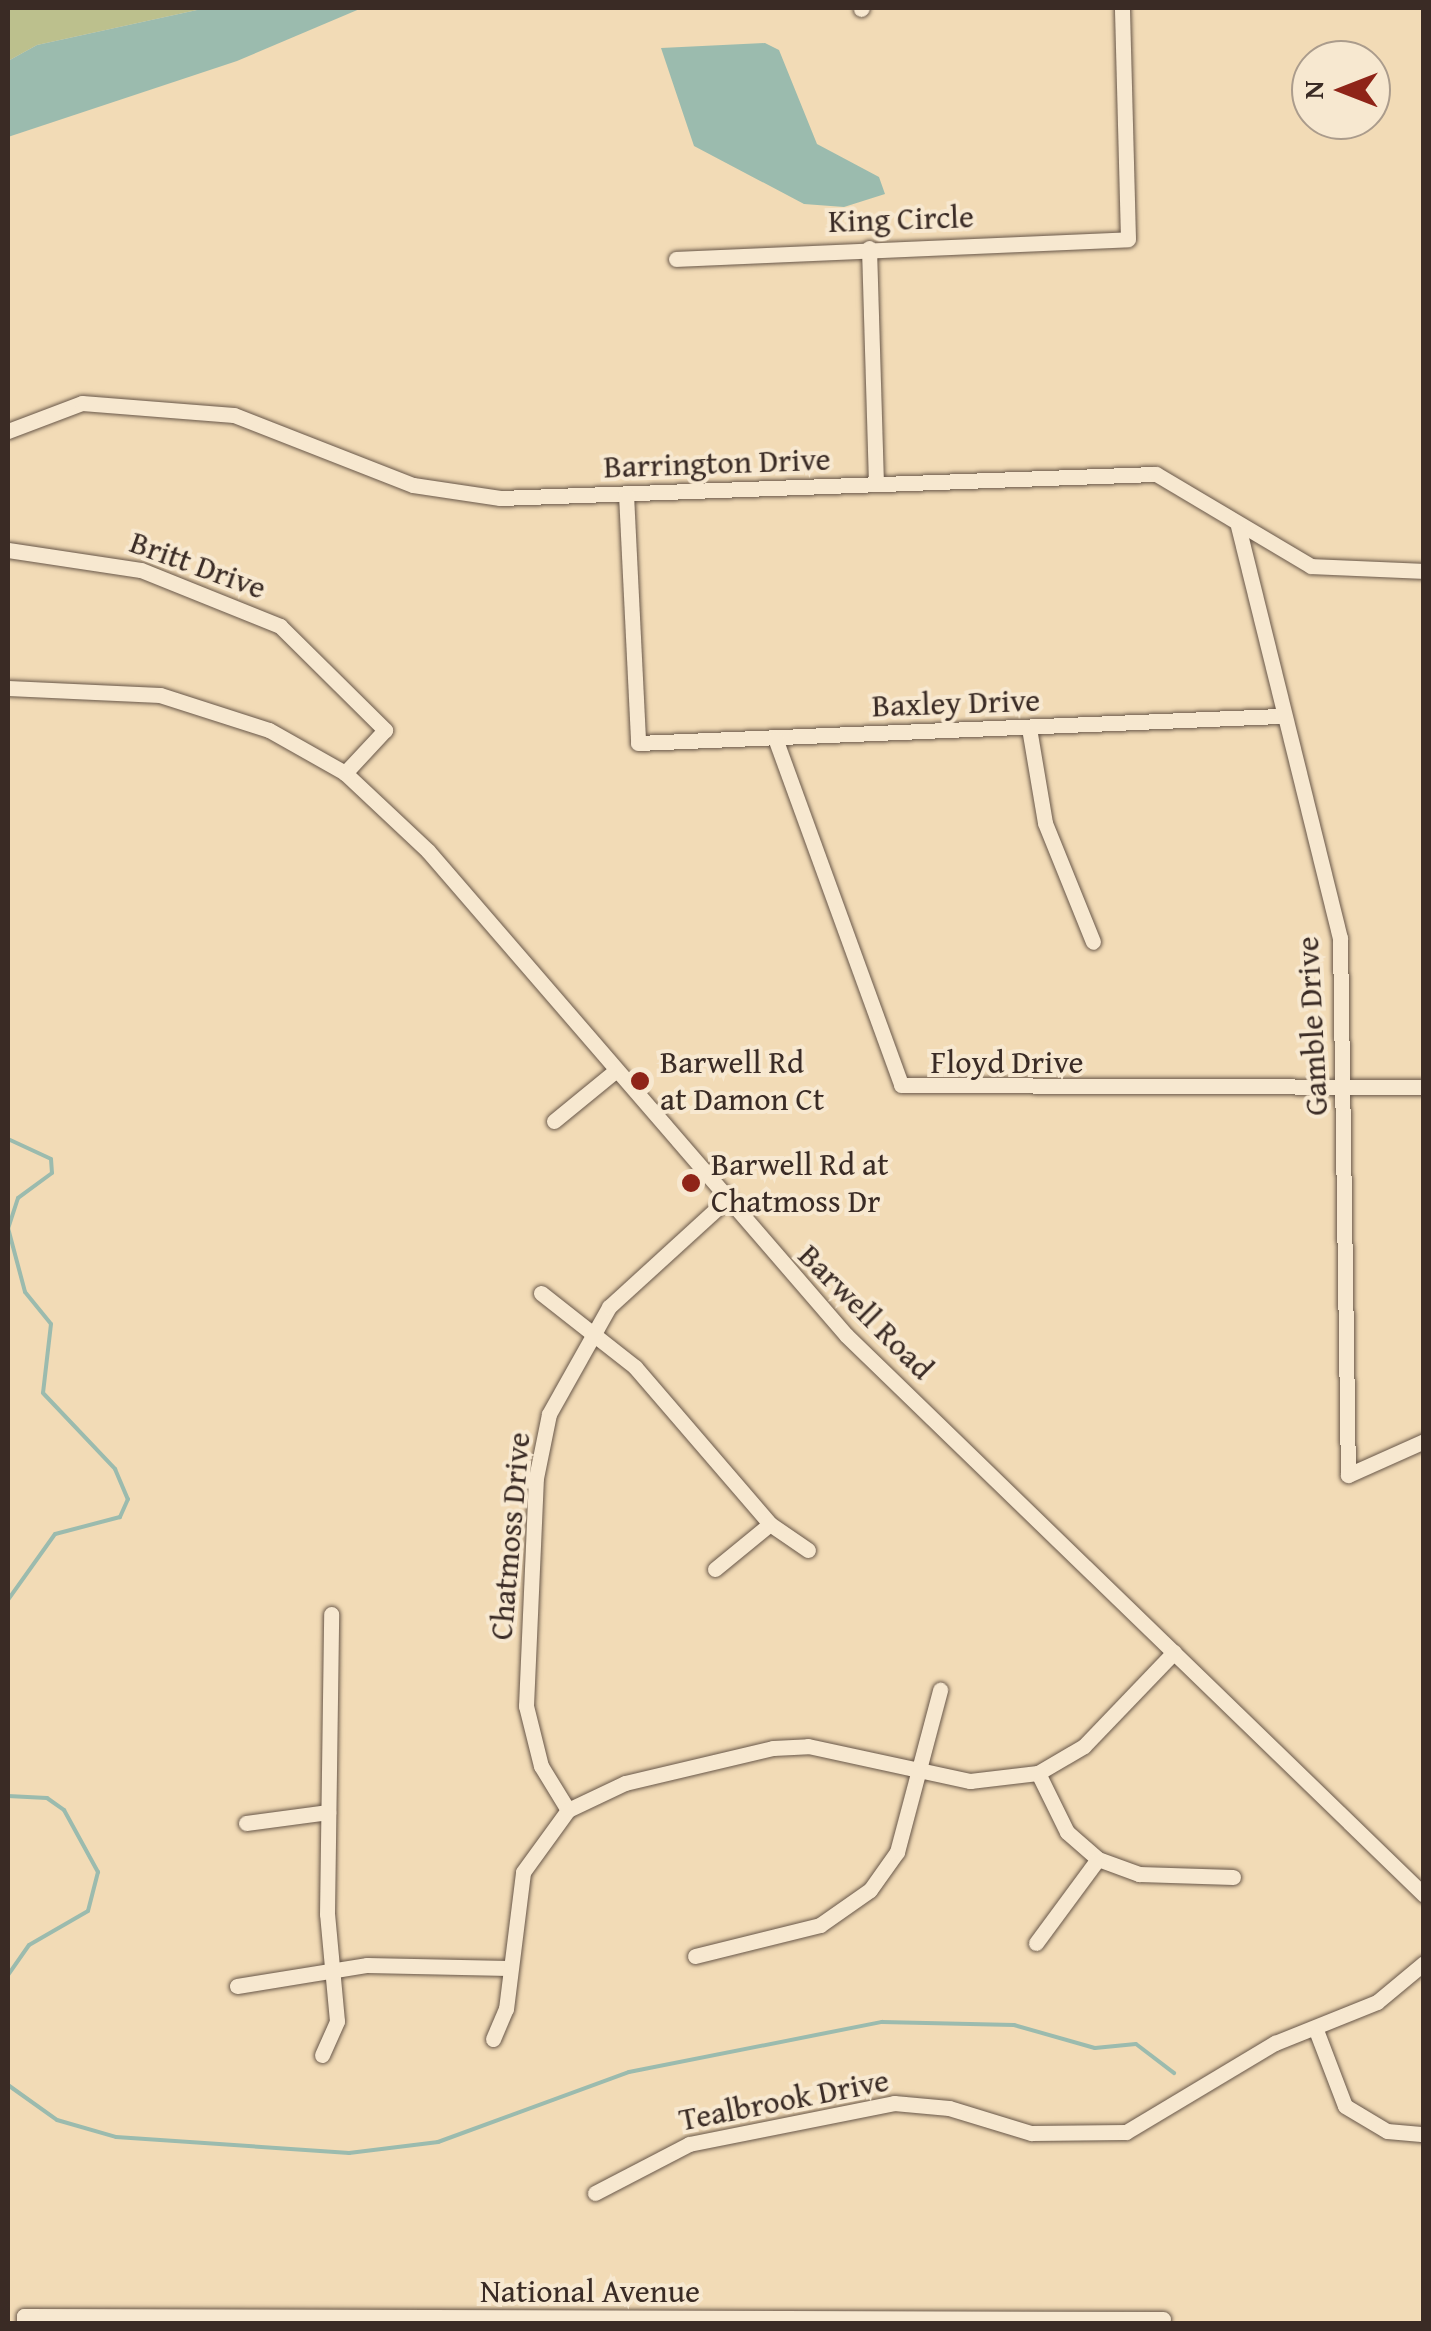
<!DOCTYPE html>
<html>
<head>
<meta charset="utf-8">
<style>
	body { margin:0 }
	#map { position:relative; width:1431px; height:2331px; overflow:hidden; background:#f2dbb6; font-family:"Gentium Book Plus",serif }
	div>[style] { position:absolute }
	.green>* { inset:0; background:#bcc08d }
	.water>* { inset:0; background:#9bbbae }
	.stream>* { height:4px; margin:-2px; padding:0 2px; transform-origin:2px; border-radius:2px; background:#9bbbae }
	.roads { filter:drop-shadow(0 0 2px #685749) drop-shadow(0 0 2px #685749) }
	.minor>* { height:15px; margin:-7.5px; padding:0 7.5px; transform-origin:7.5px; border-radius:7.5px; background:#f7e8d0 }
	.dots>* { width:28px; height:28px; translate:-50% -50%; box-sizing:border-box; border:5px solid #f7e8d0; border-radius:50% }
	span { translate:-50% -50%; white-space:nowrap; text-align:center; line-height:1.15; -webkit-text-stroke:8px #f7e8d0; paint-order:stroke }
	.street-label { font-size:32px; color:#3a2b25 }
	.poi-label { font-size:32px; color:#3a2b25 }
	.left { translate:0 -50%; text-align:left }
	.frame { position:absolute; inset:0; border:10px solid #3a2b25; pointer-events:none }
	.north { position:absolute; left:1291px; top:40px; width:100px; height:100px; box-sizing:border-box; background:#f7e8d0; border:2px solid #ab9c8c; border-radius:50%; rotate:270deg; font-size:28px; font-weight:700; line-height:40px; text-align:center; color:#3a2b25 }
	.north::after { content:''; display:block; margin:auto; width:35px; height:45px; background:#8f2418; clip-path:polygon(50% 0,100% 100%,50% 72%,0 100%) }
</style>
</head>
<body>
<div id="map">
	<div class="green">
		<div style="clip-path:polygon(8px 8px,206px 8px,37px 45px,8px 61px)"></div>
	</div>
	<div class="water">
		<div style="clip-path:polygon(206px 8px,362px 8px,237px 61px,8px 137px,8px 61px,37px 45px)"></div>
		<div style="clip-path:polygon(765px 43px,779px 50px,817px 144px,879px 177px,885px 194px,844px 207px,804px 204px,694px 146px,661px 48px)"></div>
	</div>
	<div class="stream">
		<div style="left:8px;top:1139px;width:47px;rotate:24.9deg"></div>
		<div style="left:51px;top:1159px;width:14px;rotate:86deg"></div>
		<div style="left:52px;top:1173px;width:42px;rotate:143.7deg"></div>
		<div style="left:18px;top:1198px;width:32px;rotate:108deg"></div>
		<div style="left:8px;top:1228px;width:66px;rotate:75.1deg"></div>
		<div style="left:25px;top:1292px;width:41px;rotate:50.9deg"></div>
		<div style="left:51px;top:1324px;width:69px;rotate:96.6deg"></div>
		<div style="left:43px;top:1393px;width:105px;rotate:46.5deg"></div>
		<div style="left:115px;top:1469px;width:33px;rotate:67deg"></div>
		<div style="left:128px;top:1499px;width:20px;rotate:114deg"></div>
		<div style="left:120px;top:1517px;width:67px;rotate:165.3deg"></div>
		<div style="left:55px;top:1534px;width:81px;rotate:125.5deg"></div>
		<div style="left:8px;top:1796px;width:39px;rotate:3deg"></div>
		<div style="left:47px;top:1798px;width:21px;rotate:35deg"></div>
		<div style="left:64px;top:1810px;width:71px;rotate:61.3deg"></div>
		<div style="left:98px;top:1872px;width:40px;rotate:104.4deg"></div>
		<div style="left:88px;top:1911px;width:68px;rotate:150deg"></div>
		<div style="left:29px;top:1945px;width:37px;rotate:125deg"></div>
		<div style="left:8px;top:2085px;width:60px;rotate:35.5deg"></div>
		<div style="left:57px;top:2120px;width:61px;rotate:16.1deg"></div>
		<div style="left:116px;top:2137px;width:234px;rotate:3.9deg"></div>
		<div style="left:349px;top:2153px;width:90px;rotate:-7deg"></div>
		<div style="left:438px;top:2142px;width:203px;rotate:-20.1deg"></div>
		<div style="left:629px;top:2072px;width:258px;rotate:-11.2deg"></div>
		<div style="left:882px;top:2022px;width:132px;rotate:1.3deg"></div>
		<div style="left:1014px;top:2025px;width:84px;rotate:15.9deg"></div>
		<div style="left:1095px;top:2048px;width:41px;rotate:-5.6deg"></div>
		<div style="left:1136px;top:2044px;width:48px;rotate:37.3deg"></div>
	</div>
	<div class="roads">
		<div class="minor">
			<div style="left:861px;top:9px;width:1px;rotate:-45deg"></div>
			<div style="left:869px;top:248px;width:235px;rotate:88.3deg"></div>
			<div style="left:676px;top:259px;width:452px;rotate:-2.5deg"></div>
			<div style="left:1128px;top:239px;width:231px;rotate:-91.5deg"></div>
			<div style="left:8px;top:431px;width:79px;rotate:-20.7deg"></div>
			<div style="left:82px;top:403px;width:152px;rotate:4.5deg"></div>
			<div style="left:234px;top:415px;width:192px;rotate:21.4deg"></div>
			<div style="left:413px;top:485px;width:88px;rotate:8.5deg"></div>
			<div style="left:500px;top:498px;width:656px;rotate:-2.1deg"></div>
			<div style="left:1156px;top:474px;width:180px;rotate:30.7deg"></div>
			<div style="left:1311px;top:566px;width:113px;rotate:2.5deg"></div>
			<div style="left:626px;top:494px;width:249px;rotate:87.2deg"></div>
			<div style="left:638px;top:743px;width:643px;rotate:-2.41deg"></div>
			<div style="left:1238px;top:526px;width:424px;rotate:76.1deg"></div>
			<div style="left:1340px;top:938px;width:537px;rotate:89.15deg"></div>
			<div style="left:1348px;top:1475px;width:83px;rotate:-24.1deg"></div>
			<div style="left:8px;top:550px;width:134px;rotate:8.6deg"></div>
			<div style="left:141px;top:570px;width:150px;rotate:21.9deg"></div>
			<div style="left:280px;top:626px;width:148px;rotate:44.7deg"></div>
			<div style="left:385px;top:730px;width:59px;rotate:132.9deg"></div>
			<div style="left:8px;top:688px;width:152px;rotate:2.6deg"></div>
			<div style="left:160px;top:695px;width:114px;rotate:17.8deg"></div>
			<div style="left:269px;top:730px;width:87px;rotate:29.5deg"></div>
			<div style="left:345px;top:773px;width:114px;rotate:43.2deg"></div>
			<div style="left:428px;top:851px;width:640px;rotate:49.18deg"></div>
			<div style="left:846px;top:1335px;width:805px;rotate:44.09deg"></div>
			<div style="left:1029px;top:728px;width:96px;rotate:80.4deg"></div>
			<div style="left:1045px;top:823px;width:128px;rotate:68deg"></div>
			<div style="left:775px;top:738px;width:369px;rotate:70deg"></div>
			<div style="left:901px;top:1085px;width:523px;rotate:0.22deg"></div>
			<div style="left:554px;top:1121px;width:79px;rotate:-39.3deg"></div>
			<div style="left:541px;top:1293px;width:120px;rotate:38.2deg"></div>
			<div style="left:635px;top:1367px;width:207px;rotate:49.3deg"></div>
			<div style="left:770px;top:1524px;width:46px;rotate:34.4deg"></div>
			<div style="left:715px;top:1569px;width:71px;rotate:-39.3deg"></div>
			<div style="left:1038px;top:1773px;width:66px;rotate:63.8deg"></div>
			<div style="left:1067px;top:1832px;width:41px;rotate:41.1deg"></div>
			<div style="left:1098px;top:1859px;width:44px;rotate:20.1deg"></div>
			<div style="left:1139px;top:1874px;width:94px;rotate:1.8deg"></div>
			<div style="left:568px;top:1810px;width:52px;rotate:-121.5deg"></div>
			<div style="left:541px;top:1766px;width:62px;rotate:-104deg"></div>
			<div style="left:526px;top:1706px;width:228px;rotate:-87.5deg"></div>
			<div style="left:536px;top:1478px;width:65px;rotate:-78.5deg"></div>
			<div style="left:549px;top:1414px;width:123px;rotate:-60.7deg"></div>
			<div style="left:609px;top:1307px;width:154px;rotate:-42.4deg"></div>
			<div style="left:246px;top:1823px;width:83px;rotate:-7.6deg"></div>
			<div style="left:1036px;top:1943px;width:104px;rotate:-53.6deg"></div>
			<div style="left:695px;top:1956px;width:129px;rotate:-13.9deg"></div>
			<div style="left:820px;top:1925px;width:61px;rotate:-35deg"></div>
			<div style="left:870px;top:1890px;width:47px;rotate:-54.6deg"></div>
			<div style="left:897px;top:1852px;width:168px;rotate:-75.1deg"></div>
			<div style="left:237px;top:1986px;width:132px;rotate:-9.2deg"></div>
			<div style="left:367px;top:1965px;width:141px;rotate:1.2deg"></div>
			<div style="left:1316px;top:2030px;width:81px;rotate:69.1deg"></div>
			<div style="left:1345px;top:2106px;width:49px;rotate:30.8deg"></div>
			<div style="left:1387px;top:2131px;width:37px;rotate:5deg"></div>
			<div style="left:493px;top:2039px;width:33px;rotate:-67deg"></div>
			<div style="left:506px;top:2009px;width:138px;rotate:-82.9deg"></div>
			<div style="left:523px;top:1872px;width:77px;rotate:-54deg"></div>
			<div style="left:568px;top:1810px;width:63px;rotate:-25.3deg"></div>
			<div style="left:625px;top:1783px;width:152px;rotate:-13.3deg"></div>
			<div style="left:773px;top:1748px;width:35px;rotate:-3deg"></div>
			<div style="left:808px;top:1746px;width:166px;rotate:12.2deg"></div>
			<div style="left:970px;top:1781px;width:68px;rotate:-6.7deg"></div>
			<div style="left:1038px;top:1773px;width:53px;rotate:-30.4deg"></div>
			<div style="left:1084px;top:1746px;width:130px;rotate:-46.2deg"></div>
			<div style="left:322px;top:2055px;width:37px;rotate:-66deg"></div>
			<div style="left:337px;top:2021px;width:107px;rotate:-95.3deg"></div>
			<div style="left:327px;top:1914px;width:300px;rotate:-89.2deg"></div>
			<div style="left:595px;top:2193px;width:106px;rotate:-27.5deg"></div>
			<div style="left:689px;top:2144px;width:209px;rotate:-11.3deg"></div>
			<div style="left:894px;top:2103px;width:55px;rotate:5.2deg"></div>
			<div style="left:949px;top:2108px;width:86px;rotate:17deg"></div>
			<div style="left:1031px;top:2133px;width:95px;rotate:-0.6deg"></div>
			<div style="left:1126px;top:2132px;width:174px;rotate:-30.9deg"></div>
			<div style="left:1275px;top:2043px;width:110px;rotate:-21.9deg"></div>
			<div style="left:1377px;top:2002px;width:61px;rotate:-39.7deg"></div>
			<div style="left:24px;top:2324px;width:8px;rotate:-90deg"></div>
			<div style="left:24px;top:2316px;width:1139px;rotate:0.15deg"></div>
		</div>
	</div>
	<div class="dots">
		<div style="left:640px;top:1081px;background:#8f2418"></div>
		<div style="left:691px;top:1183px;background:#8f2418"></div>
	</div>
	<div class="street-label">
		<span style="left:901px;top:219px;rotate:-2deg">King Circle</span>
		<span style="left:717px;top:463px;rotate:-2deg">Barrington Drive</span>
		<span style="left:198px;top:565px;rotate:20deg">Britt Drive</span>
		<span style="left:956px;top:703px;rotate:-2deg">Baxley Drive</span>
		<span style="left:1312px;top:1026px;rotate:-93deg">Gamble Drive</span>
		<span style="left:1007px;top:1062px">Floyd Drive</span>
		<span style="left:866px;top:1312px;rotate:45deg">Barwell Road</span>
		<span style="left:510px;top:1536px;rotate:-85deg">Chatmoss Drive</span>
		<span style="left:784px;top:2100px;rotate:-11deg">Tealbrook Drive</span>
		<span style="left:590px;top:2291px">National Avenue</span>
	</div>
	<div class="poi-label">
		<span class="left" style="left:660px;top:1081px">Barwell Rd<br>at Damon Ct</span>
		<span class="left" style="left:711px;top:1183px">Barwell Rd at<br>Chatmoss Dr</span>
	</div>
	<div class="frame"></div>
	<div class="north">N</div>
</div>
</body>
</html>
